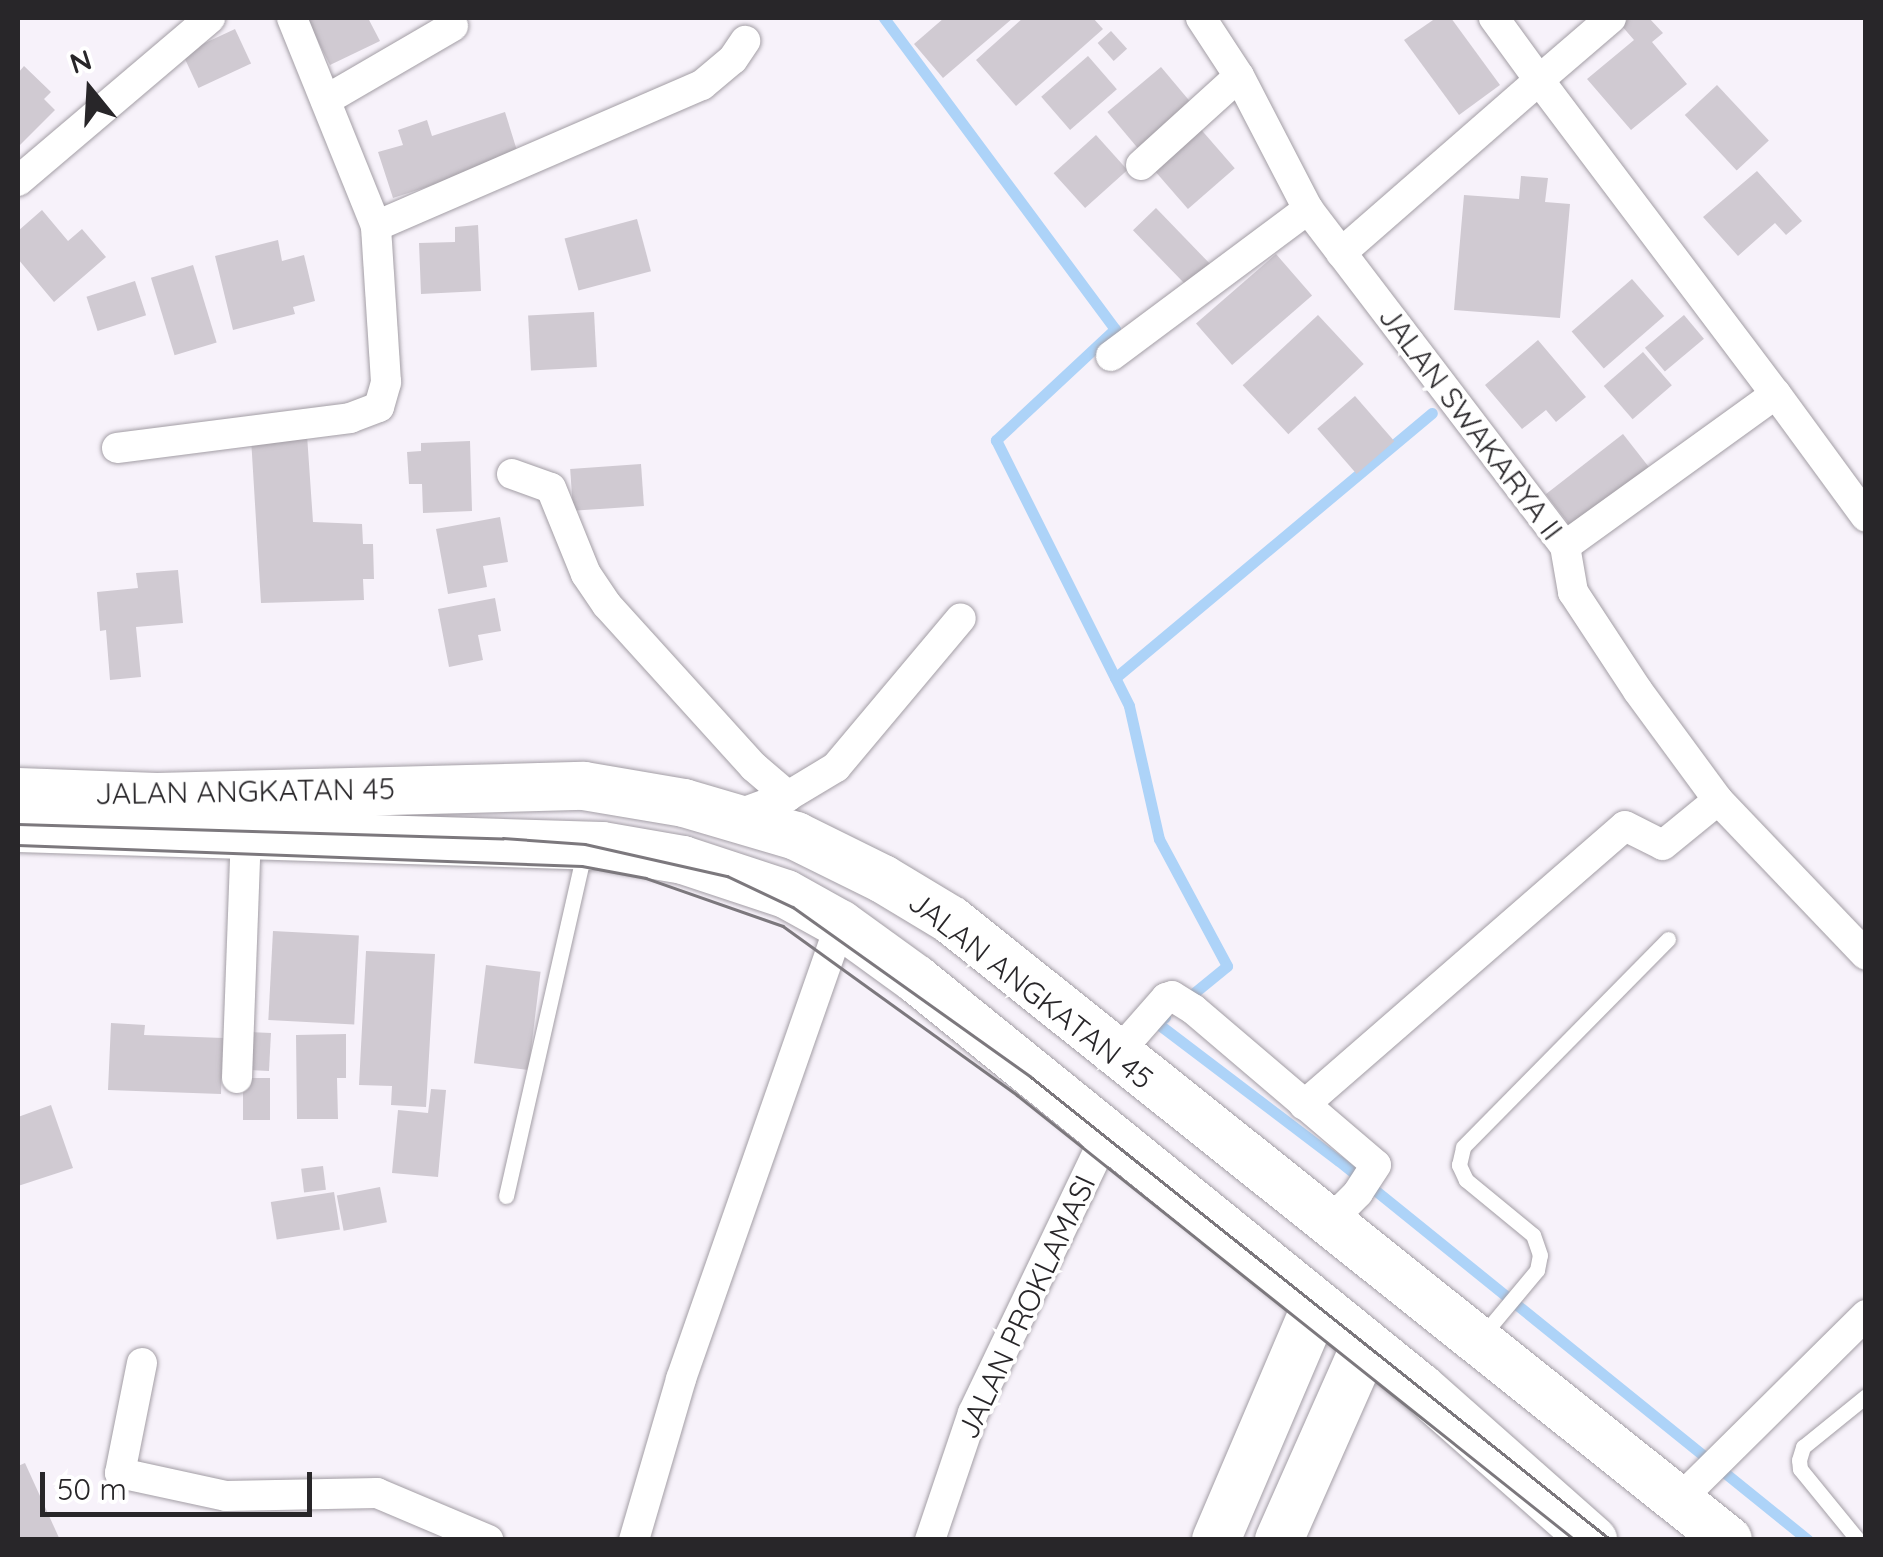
<!DOCTYPE html>
<html>
<head>
<meta charset="utf-8">
<style>
	body { margin:0 }
	#map { position:relative; width:1883px; height:1557px; overflow:hidden; background:#f7f2fa; font-family:Quicksand,sans-serif }
	div>[style] { position:absolute }
	.stream>* { height:11px; margin:-5.5px; padding:0 5.5px; transform-origin:5.5px; border-radius:5.5px; background:#add3f8 }
	.building>* { inset:0; background:#d0cad2; transform-origin:0 0 }
	.roads { filter:drop-shadow(0 0 2px #a39ea5) drop-shadow(0 0 2px #a39ea5) }
	.service>* { height:15px; margin:-7.5px; padding:0 7.5px; transform-origin:7.5px; border-radius:7.5px; background:#fff }
	.minor>* { height:30px; margin:-15px; padding:0 15px; transform-origin:15px; border-radius:15px; background:#fff }
	.primary>* { height:48px; margin:-24px; padding:0 24px; transform-origin:24px; border-radius:24px; background:#fff }
	.tram>* { height:2.5px; margin:-1.25px; padding:0 1.25px; transform-origin:1.25px; border-radius:1.25px; background:#7c787d }
	span { translate:-50% -50%; white-space:nowrap; text-align:center; line-height:1.15; -webkit-text-stroke:8px #fff; paint-order:stroke }
	.street-label { font-size:30px; color:#282629 }
	.frame { position:absolute; inset:0; border:20px solid #282629; pointer-events:none }
	.north { position:absolute; left:40px; top:40px; width:100px; height:100px; -webkit-text-stroke:8px #fff; paint-order:stroke; rotate:342deg; font-size:28px; font-weight:700; line-height:40px; text-align:center; color:#282629 }
	.north::after { content:''; display:block; margin:auto; width:35px; height:45px; background:#282629; clip-path:polygon(50% 0,100% 100%,50% 72%,0 100%) }
	.scale { position:absolute; left:40px; top:1472px; width:272px; height:45px; box-sizing:border-box; border:5px solid #282629; border-top:0; padding-left:12px; font-size:30px; line-height:35px; white-space:nowrap; color:#282629; -webkit-text-stroke:8px #fff; paint-order:stroke }
</style>
</head>
<body>
<div id="map">
	<div class="stream">
		<div style="left:884px;top:18px;width:387px;rotate:53.4deg"></div>
		<div style="left:1115px;top:329px;width:163px;rotate:137deg"></div>
		<div style="left:996px;top:440px;width:297px;rotate:63.4deg"></div>
		<div style="left:1129px;top:706px;width:136px;rotate:77.3deg"></div>
		<div style="left:1159px;top:839px;width:144px;rotate:61.8deg"></div>
		<div style="left:1227px;top:966px;width:57px;rotate:140.7deg"></div>
		<div style="left:1115px;top:678px;width:413px;rotate:-39.9deg"></div>
		<div style="left:1165px;top:1017px;width:10px;rotate:143deg"></div>
		<div style="left:1157px;top:1023px;width:228px;rotate:37.2deg"></div>
		<div style="left:1339px;top:1161px;width:603px;rotate:38.94deg"></div>
	</div>
	<div class="building">
		<div style="clip-path:polygon(306px 18px,368px 18px,380px 41px,330px 65px)"></div>
		<div style="clip-path:polygon(944px 18px,1013px 18px,943px 78px,914px 44px)"></div>
		<div style="clip-path:polygon(1023px 18px,1093px 18px,1103px 29px,1016px 106px,976px 60px)"></div>
		<div style="clip-path:polygon(1436px 18px,1451px 18px,1500px 85px,1459px 115px,1404px 40px)"></div>
		<div style="clip-path:polygon(1630px 18px,1649px 18px,1663px 33px,1652px 42px,1687px 84px,1631px 130px,1587px 79px,1634px 40px,1621px 25px)"></div>
		<div style="left:235px;top:29px;width:38px;height:58px;rotate:65deg"></div>
		<div style="left:1111px;top:31px;width:24px;height:18px;rotate:48deg"></div>
		<div style="left:1088px;top:56px;width:44px;height:62px;rotate:49deg"></div>
		<div style="clip-path:polygon(24px 66px,51px 92px,44px 99px,55px 110px,18px 147px,18px 73px)"></div>
		<div style="left:1161px;top:67px;width:52px;height:70px;rotate:50deg"></div>
		<div style="left:1717px;top:85px;width:76px;height:44px;rotate:47deg"></div>
		<div style="clip-path:polygon(505px 112px,519px 157px,393px 198px,378px 152px,403px 145px,398px 130px,427px 120px,432px 136px)"></div>
		<div style="left:1198px;top:126px;width:56px;height:62px;rotate:49deg"></div>
		<div style="left:1096px;top:135px;width:47px;height:57px;rotate:48deg"></div>
		<div style="clip-path:polygon(1757px 171px,1802px 221px,1786px 235px,1775px 223px,1738px 256px,1703px 217px)"></div>
		<div style="clip-path:polygon(1521px 176px,1548px 178px,1545px 202px,1570px 204px,1560px 318px,1454px 310px,1464px 195px,1519px 199px)"></div>
		<div style="left:1156px;top:208px;width:78px;height:32px;rotate:46deg"></div>
		<div style="clip-path:polygon(42px 210px,68px 241px,82px 229px,106px 257px,54px 302px,18px 259px,18px 231px)"></div>
		<div style="left:637px;top:219px;width:54px;height:75px;rotate:75deg"></div>
		<div style="clip-path:polygon(478px 225px,481px 291px,421px 294px,419px 243px,455px 242px,455px 227px)"></div>
		<div style="clip-path:polygon(278px 240px,282px 261px,304px 255px,315px 301px,293px 307px,295px 314px,233px 330px,215px 256px)"></div>
		<div style="left:1276px;top:254px;width:55px;height:106px;rotate:49deg"></div>
		<div style="left:193px;top:265px;width:81px;height:44px;rotate:73deg"></div>
		<div style="left:1632px;top:279px;width:49px;height:80px;rotate:49deg"></div>
		<div style="left:135px;top:281px;width:36px;height:51px;rotate:72deg"></div>
		<div style="left:594px;top:312px;width:55px;height:66px;rotate:87deg"></div>
		<div style="left:1318px;top:315px;width:67px;height:103px;rotate:47deg"></div>
		<div style="left:1684px;top:315px;width:31px;height:51px;rotate:50deg"></div>
		<div style="clip-path:polygon(1538px 340px,1586px 397px,1556px 422px,1546px 410px,1522px 429px,1485px 385px)"></div>
		<div style="left:1643px;top:352px;width:44px;height:52px;rotate:49deg"></div>
		<div style="left:1355px;top:396px;width:60px;height:50px;rotate:49deg"></div>
		<div style="left:1623px;top:434px;width:42px;height:98px;rotate:52deg"></div>
		<div style="clip-path:polygon(307px 435px,313px 522px,362px 524px,363px 544px,373px 544px,374px 579px,363px 579px,364px 600px,261px 603px,251px 438px)"></div>
		<div style="clip-path:polygon(470px 441px,472px 511px,423px 513px,422px 484px,409px 484px,407px 452px,421px 451px,421px 443px)"></div>
		<div style="left:641px;top:464px;width:42px;height:71px;rotate:86deg"></div>
		<div style="clip-path:polygon(500px 517px,508px 562px,483px 566px,487px 587px,448px 594px,436px 529px)"></div>
		<div style="clip-path:polygon(178px 570px,183px 623px,136px 627px,141px 677px,110px 680px,106px 630px,100px 631px,97px 592px,138px 588px,136px 573px)"></div>
		<div style="clip-path:polygon(495px 598px,501px 631px,478px 635px,483px 660px,449px 667px,438px 609px)"></div>
		<div style="left:273px;top:931px;width:86px;height:89px;rotate:3deg"></div>
		<div style="clip-path:polygon(366px 951px,435px 954px,426px 1107px,391px 1105px,392px 1086px,359px 1085px)"></div>
		<div style="left:486px;top:965px;width:55px;height:99px;rotate:7deg"></div>
		<div style="clip-path:polygon(111px 1023px,145px 1025px,144px 1035px,223px 1038px,221px 1094px,108px 1090px)"></div>
		<div style="left:251px;top:1032px;width:20px;height:38px;rotate:3deg"></div>
		<div style="clip-path:polygon(346px 1034px,346px 1078px,337px 1078px,338px 1119px,297px 1119px,296px 1035px)"></div>
		<div style="left:243px;top:1078px;width:27px;height:42px"></div>
		<div style="clip-path:polygon(431px 1089px,446px 1090px,438px 1177px,392px 1173px,398px 1110px,428px 1113px)"></div>
		<div style="clip-path:polygon(51px 1105px,73px 1168px,18px 1186px,18px 1117px)"></div>
		<div style="left:323px;top:1166px;width:24px;height:22px;rotate:83deg"></div>
		<div style="left:380px;top:1187px;width:36px;height:44px;rotate:79deg"></div>
		<div style="left:334px;top:1192px;width:38px;height:64px;rotate:81deg"></div>
		<div style="clip-path:polygon(25px 1463px,60px 1540px,18px 1540px,18px 1466px)"></div>
	</div>
	<div class="roads">
		<div class="service">
			<div style="left:506px;top:1196px;width:356px;rotate:-77.2deg"></div>
			<div style="left:1482px;top:1336px;width:86px;rotate:-50.2deg"></div>
			<div style="left:1537px;top:1270px;width:15px;rotate:-79deg"></div>
			<div style="left:1540px;top:1255px;width:21px;rotate:-109deg"></div>
			<div style="left:1533px;top:1235px;width:87px;rotate:-140.6deg"></div>
			<div style="left:1466px;top:1180px;width:17px;rotate:-115deg"></div>
			<div style="left:1459px;top:1165px;width:18px;rotate:-77deg"></div>
			<div style="left:1463px;top:1147px;width:292px;rotate:-45.4deg"></div>
			<div style="left:1858px;top:1540px;width:92px;rotate:-129.2deg"></div>
			<div style="left:1800px;top:1469px;width:9px;rotate:-96deg"></div>
			<div style="left:1799px;top:1460px;width:14px;rotate:-73deg"></div>
			<div style="left:1803px;top:1447px;width:81px;rotate:-39deg"></div>
		</div>
		<div class="minor">
			<div style="left:1201px;top:18px;width:69px;rotate:56.8deg"></div>
			<div style="left:1239px;top:76px;width:150px;rotate:62.6deg"></div>
			<div style="left:1308px;top:209px;width:424px;rotate:52.7deg"></div>
			<div style="left:1565px;top:546px;width:47px;rotate:80.1deg"></div>
			<div style="left:1573px;top:592px;width:118px;rotate:56.7deg"></div>
			<div style="left:1638px;top:691px;width:135px;rotate:53.7deg"></div>
			<div style="left:1718px;top:800px;width:214px;rotate:46.3deg"></div>
			<div style="left:1494px;top:18px;width:77px;rotate:54deg"></div>
			<div style="left:1539px;top:80px;width:95px;rotate:-40.7deg"></div>
			<div style="left:326px;top:100px;width:147px;rotate:-30.2deg"></div>
			<div style="left:1141px;top:165px;width:132px;rotate:-42.2deg"></div>
			<div style="left:18px;top:181px;width:252px;rotate:-40.3deg"></div>
			<div style="left:376px;top:226px;width:355px;rotate:-23.4deg"></div>
			<div style="left:702px;top:85px;width:40px;rotate:-40deg"></div>
			<div style="left:733px;top:59px;width:22px;rotate:-56deg"></div>
			<div style="left:1341px;top:253px;width:263px;rotate:-41.1deg"></div>
			<div style="left:1539px;top:80px;width:393px;rotate:53deg"></div>
			<div style="left:1111px;top:356px;width:246px;rotate:-36.7deg"></div>
			<div style="left:117px;top:448px;width:235px;rotate:-7.3deg"></div>
			<div style="left:350px;top:418px;width:31px;rotate:-21deg"></div>
			<div style="left:379px;top:407px;width:26px;rotate:-74deg"></div>
			<div style="left:386px;top:382px;width:156px;rotate:-93.7deg"></div>
			<div style="left:376px;top:226px;width:224px;rotate:-112deg"></div>
			<div style="left:512px;top:474px;width:41px;rotate:19.7deg"></div>
			<div style="left:551px;top:488px;width:93px;rotate:67.9deg"></div>
			<div style="left:586px;top:574px;width:37px;rotate:56deg"></div>
			<div style="left:607px;top:605px;width:219px;rotate:47.8deg"></div>
			<div style="left:754px;top:767px;width:45px;rotate:40.5deg"></div>
			<div style="left:788px;top:796px;width:61px;rotate:159.8deg"></div>
			<div style="left:1565px;top:546px;width:260px;rotate:-35.8deg"></div>
			<div style="left:1776px;top:394px;width:152px;rotate:53.8deg"></div>
			<div style="left:788px;top:796px;width:56px;rotate:-31.1deg"></div>
			<div style="left:836px;top:767px;width:194px;rotate:-50deg"></div>
			<div style="left:1116px;top:1055px;width:76px;rotate:-48.7deg"></div>
			<div style="left:1166px;top:998px;width:6px;rotate:-18deg"></div>
			<div style="left:1172px;top:996px;width:25px;rotate:32deg"></div>
			<div style="left:1193px;top:1009px;width:240px;rotate:40.4deg"></div>
			<div style="left:1376px;top:1165px;width:33px;rotate:123deg"></div>
			<div style="left:1358px;top:1193px;width:41px;rotate:135deg"></div>
			<div style="left:237px;top:1078px;width:243px;rotate:-87.9deg"></div>
			<div style="left:1304px;top:1105px;width:425px;rotate:-41deg"></div>
			<div style="left:1625px;top:826px;width:42px;rotate:26.6deg"></div>
			<div style="left:1663px;top:845px;width:71px;rotate:-39.3deg"></div>
			<div style="left:142px;top:1363px;width:112px;rotate:101.3deg"></div>
			<div style="left:120px;top:1473px;width:108px;rotate:12.2deg"></div>
			<div style="left:226px;top:1496px;width:151px;rotate:-1.1deg"></div>
			<div style="left:377px;top:1493px;width:121px;rotate:22.9deg"></div>
			<div style="left:1677px;top:1502px;width:266px;rotate:-44.7deg"></div>
			<div style="left:634px;top:1540px;width:168px;rotate:-73.7deg"></div>
			<div style="left:681px;top:1379px;width:482px;rotate:-70.7deg"></div>
			<div style="left:930px;top:1540px;width:134px;rotate:-71.3deg"></div>
			<div style="left:973px;top:1413px;width:310px;rotate:-64.4deg"></div>
		</div>
		<div class="primary">
			<div style="left:18px;top:792px;width:139px;rotate:2.1deg"></div>
			<div style="left:157px;top:797px;width:427px;rotate:-1.5deg"></div>
			<div style="left:584px;top:786px;width:101px;rotate:9.6deg"></div>
			<div style="left:684px;top:803px;width:117px;rotate:16.4deg"></div>
			<div style="left:796px;top:836px;width:97px;rotate:26.3deg"></div>
			<div style="left:883px;top:879px;width:79px;rotate:31.1deg"></div>
			<div style="left:951px;top:920px;width:994px;rotate:38.59deg"></div>
			<div style="left:18px;top:828px;width:584px;rotate:1.77deg"></div>
			<div style="left:602px;top:846px;width:82px;rotate:9.8deg"></div>
			<div style="left:683px;top:860px;width:108px;rotate:18.3deg"></div>
			<div style="left:786px;top:894px;width:62px;rotate:29.1deg"></div>
			<div style="left:840px;top:924px;width:94px;rotate:35.9deg"></div>
			<div style="left:916px;top:979px;width:650px;rotate:39deg"></div>
			<div style="left:1421px;top:1388px;width:230px;rotate:41.5deg"></div>
			<div style="left:1216px;top:1540px;width:255px;rotate:-66.9deg"></div>
			<div style="left:1279px;top:1540px;width:214px;rotate:-66.1deg"></div>
		</div>
	</div>
	<div class="tram">
		<div style="left:18px;top:824px;width:485px;rotate:1.7deg"></div>
		<div style="left:503px;top:838px;width:82px;rotate:4.2deg"></div>
		<div style="left:585px;top:844px;width:146px;rotate:12.7deg"></div>
		<div style="left:727px;top:876px;width:73px;rotate:25.2deg"></div>
		<div style="left:793px;top:907px;width:292px;rotate:35.5deg"></div>
		<div style="left:1031px;top:1077px;width:742px;rotate:38.6deg"></div>
		<div style="left:18px;top:845px;width:564px;rotate:2.13deg"></div>
		<div style="left:582px;top:866px;width:65px;rotate:10.6deg"></div>
		<div style="left:646px;top:878px;width:145px;rotate:19.3deg"></div>
		<div style="left:783px;top:926px;width:289px;rotate:35.8deg"></div>
		<div style="left:1017px;top:1095px;width:714px;rotate:38.57deg"></div>
	</div>
	<div class="street-label">
		<span style="left:1471px;top:423px;rotate:53deg">JALAN SWAKARYA II</span>
		<span style="left:245px;top:791px;rotate:-1deg">JALAN ANGKATAN 45</span>
		<span style="left:1031px;top:990px;rotate:38deg">JALAN ANGKATAN 45</span>
		<span style="left:1026px;top:1307px;rotate:-65deg">JALAN PROKLAMASI</span>
	</div>
	<div class="frame"></div>
	<div class="north">N</div>
	<div class="scale">50 m</div>
</div>
</body>
</html>
